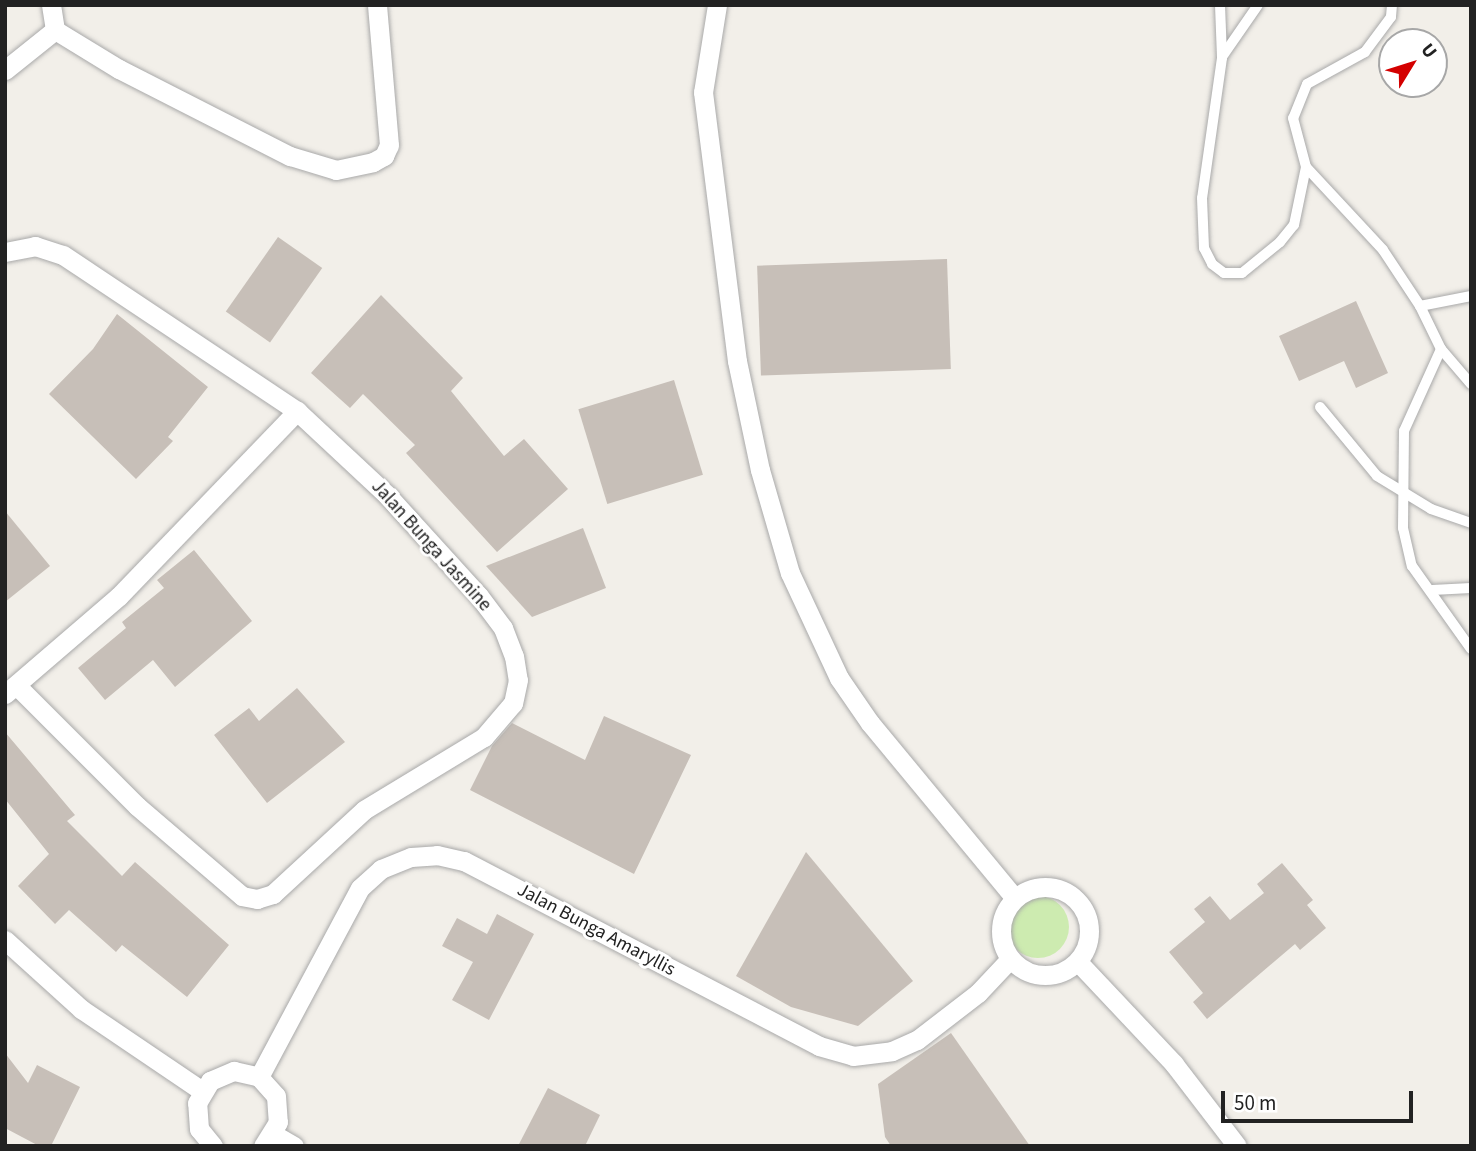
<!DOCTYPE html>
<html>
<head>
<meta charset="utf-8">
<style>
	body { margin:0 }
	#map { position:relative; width:1476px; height:1151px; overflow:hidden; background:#f2efe9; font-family:"Source Sans 3",sans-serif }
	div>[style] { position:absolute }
	.grass>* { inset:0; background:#cdebb0 }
	.round { border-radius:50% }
	.building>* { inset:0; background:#c7bfb8; transform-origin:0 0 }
	.roads { filter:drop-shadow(0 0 2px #a9a9a9) drop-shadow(0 0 2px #a9a9a9) }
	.service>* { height:10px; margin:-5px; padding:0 5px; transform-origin:5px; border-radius:5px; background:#fff }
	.minor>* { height:19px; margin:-9.5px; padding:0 9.5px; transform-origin:9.5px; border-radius:9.5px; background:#fff }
	.minor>.ring { margin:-9.5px; padding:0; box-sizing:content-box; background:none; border:19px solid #fff; border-radius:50% }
	span { translate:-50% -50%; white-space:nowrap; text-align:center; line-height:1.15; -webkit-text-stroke:6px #fff; paint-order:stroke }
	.street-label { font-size:19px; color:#222 }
	.frame { position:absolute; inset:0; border:7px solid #222; pointer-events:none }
	.north { position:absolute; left:1378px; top:28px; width:70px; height:70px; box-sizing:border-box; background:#fff; border:2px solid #a7a7a7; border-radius:50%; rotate:52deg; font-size:19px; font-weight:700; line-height:28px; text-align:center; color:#222 }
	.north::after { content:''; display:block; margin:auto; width:24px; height:32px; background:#d40000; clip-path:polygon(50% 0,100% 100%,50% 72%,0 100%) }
	.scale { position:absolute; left:1221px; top:1091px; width:192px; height:32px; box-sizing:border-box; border:4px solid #222; border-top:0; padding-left:9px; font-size:21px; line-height:24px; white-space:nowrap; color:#222; -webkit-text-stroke:5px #fff; paint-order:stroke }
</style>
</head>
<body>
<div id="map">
	<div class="grass">
		<div class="round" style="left:1007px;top:896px;width:62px;height:62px"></div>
	</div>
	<div class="building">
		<div style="left:278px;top:237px;width:54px;height:91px;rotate:35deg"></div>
		<div style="left:947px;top:259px;width:110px;height:190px;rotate:88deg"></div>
		<div style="clip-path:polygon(381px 295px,463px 378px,451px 391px,504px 456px,524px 439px,568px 489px,497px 552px,406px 453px,415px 445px,363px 394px,350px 408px,311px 373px)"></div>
		<div style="clip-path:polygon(1356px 301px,1388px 373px,1356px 388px,1344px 361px,1299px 381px,1279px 336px)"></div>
		<div style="clip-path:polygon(117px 314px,208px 387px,168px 437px,173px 441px,136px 479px,49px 394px,93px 349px)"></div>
		<div style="left:674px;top:380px;width:99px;height:100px;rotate:73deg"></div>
		<div style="clip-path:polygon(5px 511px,50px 566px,5px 602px)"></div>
		<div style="clip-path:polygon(583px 528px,606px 588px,532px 617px,486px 566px)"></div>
		<div style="clip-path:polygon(194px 550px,252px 621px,175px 687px,153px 660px,105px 700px,78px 668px,126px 628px,122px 622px,164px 588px,157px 580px)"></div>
		<div style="clip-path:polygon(297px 688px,345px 742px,267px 803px,214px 735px,249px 708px,259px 721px)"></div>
		<div style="clip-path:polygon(604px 716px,691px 755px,634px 874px,470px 790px,492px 746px,512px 723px,585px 760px)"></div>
		<div style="clip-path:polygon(5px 732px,75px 815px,67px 821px,122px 876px,135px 862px,229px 945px,187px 997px,122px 945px,116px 952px,69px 910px,55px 924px,18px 886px,49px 854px,5px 799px)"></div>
		<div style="clip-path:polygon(806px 852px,913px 981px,858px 1026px,791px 1007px,736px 976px)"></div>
		<div style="clip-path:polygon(1282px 863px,1313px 900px,1307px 905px,1326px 928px,1300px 950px,1295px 944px,1207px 1019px,1193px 1002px,1203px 993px,1169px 952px,1205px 922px,1194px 909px,1210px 896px,1230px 920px,1264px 893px,1257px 884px)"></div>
		<div style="clip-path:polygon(497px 914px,534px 934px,489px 1020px,452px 1000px,473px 962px,442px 946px,457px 918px,487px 934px)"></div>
		<div style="clip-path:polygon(951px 1033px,1030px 1146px,891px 1146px,885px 1137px,878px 1084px)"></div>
		<div style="clip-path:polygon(5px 1053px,28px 1083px,37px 1065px,80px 1087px,51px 1146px,39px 1146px,5px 1128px)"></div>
		<div style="clip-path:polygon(548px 1088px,600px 1115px,585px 1146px,518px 1146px)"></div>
	</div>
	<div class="roads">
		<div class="service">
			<div style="left:1220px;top:5px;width:53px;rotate:87.8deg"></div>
			<div style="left:1222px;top:58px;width:141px;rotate:98.1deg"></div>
			<div style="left:1202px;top:198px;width:50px;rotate:87.7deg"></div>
			<div style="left:1204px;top:248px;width:18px;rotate:63deg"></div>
			<div style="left:1212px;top:264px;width:15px;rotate:37deg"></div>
			<div style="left:1224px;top:273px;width:18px"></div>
			<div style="left:1242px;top:273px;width:49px;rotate:-39.2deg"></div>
			<div style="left:1280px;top:242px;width:22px;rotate:-51deg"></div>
			<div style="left:1294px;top:225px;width:59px;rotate:-78.3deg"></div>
			<div style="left:1392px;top:5px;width:12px;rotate:95deg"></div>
			<div style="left:1391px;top:17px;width:44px;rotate:126.6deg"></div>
			<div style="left:1365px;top:52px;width:66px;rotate:151.1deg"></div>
			<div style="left:1307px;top:84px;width:37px;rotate:112deg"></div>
			<div style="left:1293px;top:118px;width:51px;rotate:75.1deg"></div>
			<div style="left:1306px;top:167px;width:113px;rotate:47.1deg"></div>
			<div style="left:1383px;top:250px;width:67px;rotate:56.5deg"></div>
			<div style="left:1420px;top:306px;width:48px;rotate:64deg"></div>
			<div style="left:1441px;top:349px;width:46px;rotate:49.4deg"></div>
			<div style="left:1222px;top:57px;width:63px;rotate:-55.3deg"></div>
			<div style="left:1420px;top:306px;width:52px;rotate:-11.1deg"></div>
			<div style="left:1441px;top:349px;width:90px;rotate:114.3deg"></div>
			<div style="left:1404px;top:431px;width:97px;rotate:90.6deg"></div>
			<div style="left:1403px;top:528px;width:39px;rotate:77deg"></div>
			<div style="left:1412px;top:566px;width:102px;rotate:54.6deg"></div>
			<div style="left:1320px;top:407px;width:89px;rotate:50.4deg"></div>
			<div style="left:1377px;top:476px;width:63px;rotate:31.4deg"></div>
			<div style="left:1431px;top:509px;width:42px;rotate:19.3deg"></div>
			<div style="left:1432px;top:590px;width:39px;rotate:-3deg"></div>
		</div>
		<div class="minor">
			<div style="left:717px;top:5px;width:88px;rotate:99.1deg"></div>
			<div style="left:703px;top:92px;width:271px;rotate:82.8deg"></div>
			<div style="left:737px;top:361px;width:111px;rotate:78.1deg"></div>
			<div style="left:760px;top:470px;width:107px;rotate:73.8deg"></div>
			<div style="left:790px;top:573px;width:116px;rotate:65deg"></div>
			<div style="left:839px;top:678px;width:55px;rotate:55.4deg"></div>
			<div style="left:870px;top:723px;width:227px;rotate:50.4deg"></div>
			<div style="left:55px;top:30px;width:75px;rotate:31.4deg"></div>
			<div style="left:119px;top:69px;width:192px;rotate:27deg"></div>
			<div style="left:290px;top:156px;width:48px;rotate:16.9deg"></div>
			<div style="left:336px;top:170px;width:38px;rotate:-12deg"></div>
			<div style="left:373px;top:162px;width:13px;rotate:-29deg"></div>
			<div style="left:384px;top:156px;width:12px;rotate:-66deg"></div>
			<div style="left:389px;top:145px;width:141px;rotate:-94.9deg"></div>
			<div style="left:5px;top:70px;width:64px;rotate:-38.7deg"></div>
			<div style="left:55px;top:30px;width:25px;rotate:-99deg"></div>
			<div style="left:5px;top:252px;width:31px;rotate:-11deg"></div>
			<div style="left:35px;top:246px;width:29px;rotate:18deg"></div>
			<div style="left:63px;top:255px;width:281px;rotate:33.7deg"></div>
			<div style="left:297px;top:411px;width:125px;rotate:43deg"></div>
			<div style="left:388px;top:496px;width:135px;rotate:47.7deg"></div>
			<div style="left:479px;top:596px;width:40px;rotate:53deg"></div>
			<div style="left:503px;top:628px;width:30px;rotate:69deg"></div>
			<div style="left:514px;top:656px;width:24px;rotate:81deg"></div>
			<div style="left:518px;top:680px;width:24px;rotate:102deg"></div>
			<div style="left:513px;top:703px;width:45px;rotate:130.5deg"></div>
			<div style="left:484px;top:737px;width:140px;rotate:148.7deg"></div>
			<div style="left:364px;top:810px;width:124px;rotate:137.3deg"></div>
			<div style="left:273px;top:894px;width:17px;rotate:163deg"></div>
			<div style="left:257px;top:899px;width:15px;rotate:-169deg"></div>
			<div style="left:242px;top:896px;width:138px;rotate:-139.4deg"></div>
			<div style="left:137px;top:806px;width:170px;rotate:-135deg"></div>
			<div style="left:5px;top:694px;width:150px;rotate:-40.7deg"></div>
			<div style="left:119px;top:596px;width:257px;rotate:-46.1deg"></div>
			<div class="ring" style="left:1001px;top:887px;width:69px;height:69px"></div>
			<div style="left:5px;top:940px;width:103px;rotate:42.2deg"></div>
			<div style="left:81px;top:1009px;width:146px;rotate:34.1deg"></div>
			<div style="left:1078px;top:962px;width:140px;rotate:46.7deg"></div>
			<div style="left:1174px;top:1064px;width:103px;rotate:52.5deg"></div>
			<div style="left:259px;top:1077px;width:214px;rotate:-61.9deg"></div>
			<div style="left:360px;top:888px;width:28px;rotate:-42deg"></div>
			<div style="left:381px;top:869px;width:32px;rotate:-22deg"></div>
			<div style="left:411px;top:857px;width:26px;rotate:-4deg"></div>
			<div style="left:437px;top:855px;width:28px;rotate:13deg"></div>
			<div style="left:464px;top:861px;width:400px;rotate:27.5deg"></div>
			<div style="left:819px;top:1046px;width:35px;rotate:16deg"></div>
			<div style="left:853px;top:1056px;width:39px;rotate:-7deg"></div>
			<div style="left:892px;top:1051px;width:27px;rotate:-24deg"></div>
			<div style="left:917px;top:1040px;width:77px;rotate:-37.6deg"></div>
			<div style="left:978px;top:993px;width:47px;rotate:-46.7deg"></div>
			<div style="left:273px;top:1134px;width:24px;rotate:30deg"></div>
			<div style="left:213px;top:1146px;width:22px;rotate:-129deg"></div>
			<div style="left:199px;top:1129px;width:26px;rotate:-94deg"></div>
			<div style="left:197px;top:1103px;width:26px;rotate:-59deg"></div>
			<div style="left:210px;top:1081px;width:26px;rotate:-23deg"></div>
			<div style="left:234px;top:1071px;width:26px;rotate:13deg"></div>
			<div style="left:259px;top:1077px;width:25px;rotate:48deg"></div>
			<div style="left:276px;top:1096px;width:26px;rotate:86deg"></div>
			<div style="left:278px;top:1122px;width:28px;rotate:122deg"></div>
		</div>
	</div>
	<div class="street-label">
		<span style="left:431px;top:546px;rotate:48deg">Jalan Bunga Jasmine</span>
		<span style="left:596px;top:930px;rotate:28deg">Jalan Bunga Amaryllis</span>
	</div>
	<div class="frame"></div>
	<div class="north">U</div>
	<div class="scale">50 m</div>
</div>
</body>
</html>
